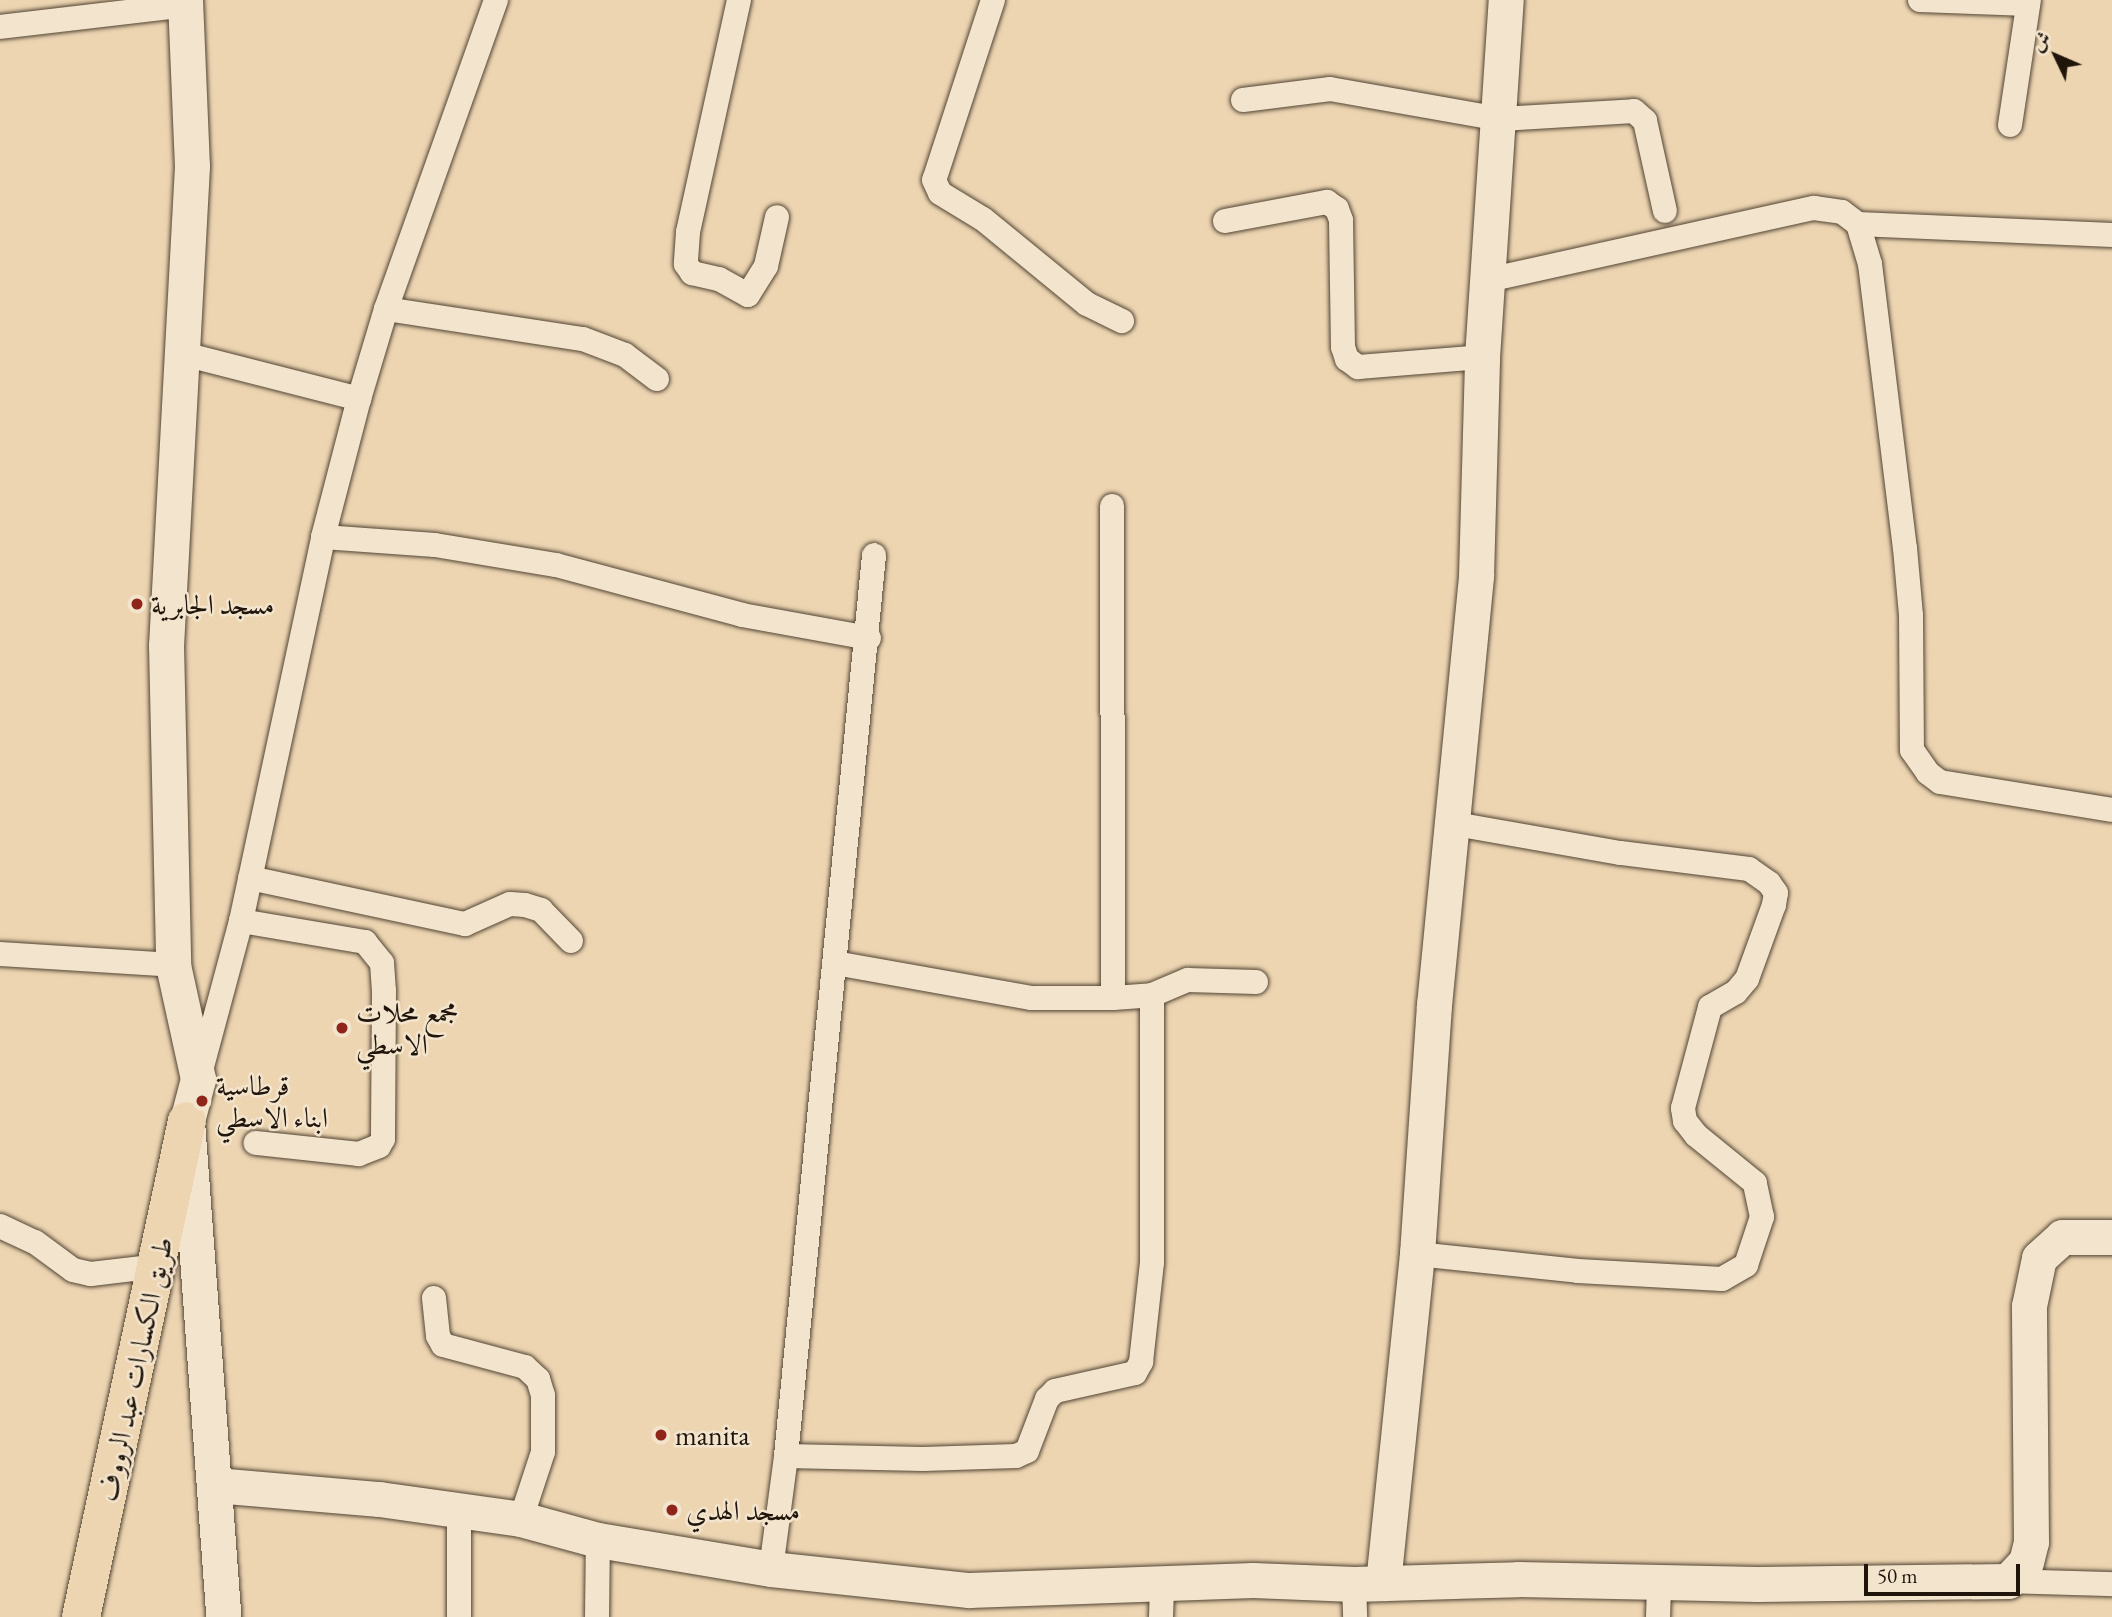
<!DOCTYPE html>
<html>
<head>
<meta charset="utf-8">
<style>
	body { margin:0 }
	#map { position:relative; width:2112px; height:1617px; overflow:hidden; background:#edd5b2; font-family:"EB Garamond",Amiri,serif }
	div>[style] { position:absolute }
	.roads { filter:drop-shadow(0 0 2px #524534) drop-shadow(0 0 2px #524534) }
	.street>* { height:24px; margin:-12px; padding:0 12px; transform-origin:12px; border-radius:12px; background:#f3e4cd }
	.secondary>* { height:35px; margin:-17.5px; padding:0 17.5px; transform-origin:17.5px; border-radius:17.5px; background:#f3e4cd }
	.primary>* { height:38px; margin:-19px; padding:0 19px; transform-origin:19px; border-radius:19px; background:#edd5b2 }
	.dots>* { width:19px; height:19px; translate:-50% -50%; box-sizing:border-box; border:4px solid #f3e4cd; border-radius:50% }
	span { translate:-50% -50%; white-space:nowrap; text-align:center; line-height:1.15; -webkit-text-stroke:5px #f3e4cd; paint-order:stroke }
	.poi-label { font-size:28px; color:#1f150a }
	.left { translate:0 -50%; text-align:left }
	.street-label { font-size:28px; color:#1f150a }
	.north { position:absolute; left:2021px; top:21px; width:70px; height:70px; -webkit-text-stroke:5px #f3e4cd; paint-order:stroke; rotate:314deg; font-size:19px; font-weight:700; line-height:28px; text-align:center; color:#1f150a }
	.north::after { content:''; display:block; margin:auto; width:24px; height:32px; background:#1f150a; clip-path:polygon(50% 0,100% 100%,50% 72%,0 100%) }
	.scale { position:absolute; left:1864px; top:1564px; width:156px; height:32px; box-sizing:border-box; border:4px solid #1f150a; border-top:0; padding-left:9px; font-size:21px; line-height:24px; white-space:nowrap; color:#1f150a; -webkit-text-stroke:5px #f3e4cd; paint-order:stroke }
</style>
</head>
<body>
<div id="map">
	<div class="roads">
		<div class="street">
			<div style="left:739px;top:0;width:238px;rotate:102.4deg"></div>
			<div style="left:688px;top:232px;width:32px;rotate:94deg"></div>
			<div style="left:686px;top:264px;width:11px;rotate:56deg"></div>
			<div style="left:692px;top:273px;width:28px;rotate:13deg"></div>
			<div style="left:719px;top:279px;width:33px;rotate:29deg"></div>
			<div style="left:748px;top:295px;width:34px;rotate:-58deg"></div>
			<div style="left:766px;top:266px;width:50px;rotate:-77.3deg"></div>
			<div style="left:993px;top:0;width:189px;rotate:108.1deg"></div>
			<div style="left:934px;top:180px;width:14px;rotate:65deg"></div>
			<div style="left:940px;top:193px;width:50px;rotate:31.2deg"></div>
			<div style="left:983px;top:219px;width:134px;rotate:39.3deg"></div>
			<div style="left:1087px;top:304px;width:39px;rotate:26deg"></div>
			<div style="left:1920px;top:0;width:108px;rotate:2.1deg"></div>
			<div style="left:0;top:27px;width:187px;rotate:-6.7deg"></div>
			<div style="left:1243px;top:100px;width:88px;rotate:-7.2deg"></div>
			<div style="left:1330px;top:89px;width:174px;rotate:10deg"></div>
			<div style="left:1501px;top:119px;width:133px;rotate:-3.4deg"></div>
			<div style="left:1634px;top:111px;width:15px;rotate:42deg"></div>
			<div style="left:1645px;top:121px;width:92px;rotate:77.5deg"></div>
			<div style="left:2010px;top:125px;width:126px;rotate:-81.4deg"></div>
			<div style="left:1225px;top:221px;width:104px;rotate:-10.6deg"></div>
			<div style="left:1327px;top:202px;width:12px;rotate:35deg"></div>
			<div style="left:1337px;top:209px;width:12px;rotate:70deg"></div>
			<div style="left:1341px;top:220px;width:127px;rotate:89.1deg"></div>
			<div style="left:1343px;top:347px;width:13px;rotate:72deg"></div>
			<div style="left:1347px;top:359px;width:14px;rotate:36deg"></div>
			<div style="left:1358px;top:367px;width:124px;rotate:-4.6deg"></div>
			<div style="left:1858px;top:224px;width:254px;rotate:2.5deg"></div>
			<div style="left:1488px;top:280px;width:334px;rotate:-12.5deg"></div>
			<div style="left:1814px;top:208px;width:28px;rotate:8deg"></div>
			<div style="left:1842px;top:212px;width:20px;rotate:37deg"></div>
			<div style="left:1858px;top:224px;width:42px;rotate:73.3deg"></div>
			<div style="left:1870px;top:264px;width:286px;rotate:83deg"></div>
			<div style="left:1905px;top:548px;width:67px;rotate:84.9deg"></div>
			<div style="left:1911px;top:615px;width:135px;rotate:89.6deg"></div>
			<div style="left:1912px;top:750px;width:28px;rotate:55deg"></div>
			<div style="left:1928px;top:773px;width:15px;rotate:37deg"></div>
			<div style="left:1940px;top:782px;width:174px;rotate:9.2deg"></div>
			<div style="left:386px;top:309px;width:199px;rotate:8.7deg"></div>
			<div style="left:583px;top:339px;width:45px;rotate:20.9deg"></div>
			<div style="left:625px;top:355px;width:40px;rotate:37deg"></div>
			<div style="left:184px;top:354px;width:181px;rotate:14.4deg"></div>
			<div style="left:323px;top:537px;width:112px;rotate:4.1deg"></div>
			<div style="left:435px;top:545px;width:123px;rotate:9.4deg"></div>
			<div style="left:556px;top:565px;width:193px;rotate:15deg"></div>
			<div style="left:742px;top:615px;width:129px;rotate:10.3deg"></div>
			<div style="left:250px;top:878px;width:220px;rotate:12.1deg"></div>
			<div style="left:465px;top:924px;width:49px;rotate:-24deg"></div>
			<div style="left:510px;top:904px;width:15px;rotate:4deg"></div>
			<div style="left:525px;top:905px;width:17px;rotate:17deg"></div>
			<div style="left:541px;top:910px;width:43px;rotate:45.9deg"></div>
			<div style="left:241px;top:921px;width:126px;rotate:9.6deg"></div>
			<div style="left:365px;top:942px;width:27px;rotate:51deg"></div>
			<div style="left:382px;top:963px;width:28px;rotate:86deg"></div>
			<div style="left:384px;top:991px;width:148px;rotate:90.4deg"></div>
			<div style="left:383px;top:1139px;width:8px;rotate:120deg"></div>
			<div style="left:379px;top:1146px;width:22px;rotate:158deg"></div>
			<div style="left:359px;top:1154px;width:104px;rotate:-173.9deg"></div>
			<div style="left:0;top:954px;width:173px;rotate:3.6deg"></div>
			<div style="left:835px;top:963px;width:200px;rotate:10.1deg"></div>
			<div style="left:1032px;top:998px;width:81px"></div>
			<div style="left:1113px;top:998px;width:492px;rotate:-90.1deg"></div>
			<div style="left:1113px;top:998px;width:39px;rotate:-4deg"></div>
			<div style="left:1152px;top:995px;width:39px;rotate:-23deg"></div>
			<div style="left:1188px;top:980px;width:68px;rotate:1.7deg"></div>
			<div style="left:200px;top:1074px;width:158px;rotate:-75deg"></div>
			<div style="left:241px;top:921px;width:393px;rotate:-77.9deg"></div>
			<div style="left:323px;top:537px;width:143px;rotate:-75.4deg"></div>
			<div style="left:359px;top:399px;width:94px;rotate:-73.3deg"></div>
			<div style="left:386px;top:309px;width:328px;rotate:-70.4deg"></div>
			<div style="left:0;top:1226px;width:38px;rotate:25deg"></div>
			<div style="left:35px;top:1242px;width:47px;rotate:36.4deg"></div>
			<div style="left:73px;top:1270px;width:18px;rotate:13deg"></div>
			<div style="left:91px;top:1274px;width:67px;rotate:-6.8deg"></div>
			<div style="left:1417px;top:1254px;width:162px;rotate:6deg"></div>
			<div style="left:1578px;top:1271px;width:144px;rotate:3.2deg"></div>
			<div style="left:1722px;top:1279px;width:28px;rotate:-30deg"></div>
			<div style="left:1746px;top:1265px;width:51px;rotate:-71.6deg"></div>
			<div style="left:1762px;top:1217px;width:35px;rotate:-102deg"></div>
			<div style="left:1755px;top:1183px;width:76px;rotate:-140.9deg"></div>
			<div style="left:1696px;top:1135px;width:18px;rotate:-128deg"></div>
			<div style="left:1685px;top:1121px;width:13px;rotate:-99deg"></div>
			<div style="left:1683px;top:1108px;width:105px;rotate:-75deg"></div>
			<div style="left:1710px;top:1007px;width:30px;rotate:-30deg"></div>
			<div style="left:1736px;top:992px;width:17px;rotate:-50deg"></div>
			<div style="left:1747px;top:979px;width:79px;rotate:-70deg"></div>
			<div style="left:1774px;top:905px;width:12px;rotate:-81deg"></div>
			<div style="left:1776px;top:893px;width:12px;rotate:-125deg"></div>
			<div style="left:1769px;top:883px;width:24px;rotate:-145deg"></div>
			<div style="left:1749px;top:869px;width:130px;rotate:-172.9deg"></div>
			<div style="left:1620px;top:853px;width:173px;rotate:-170deg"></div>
			<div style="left:434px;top:1298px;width:38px;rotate:84deg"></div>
			<div style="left:438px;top:1336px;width:10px;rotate:61deg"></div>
			<div style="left:443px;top:1345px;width:85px;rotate:15deg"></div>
			<div style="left:525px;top:1367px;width:18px;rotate:43deg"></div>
			<div style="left:538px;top:1379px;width:17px;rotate:73deg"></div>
			<div style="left:543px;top:1395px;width:57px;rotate:90deg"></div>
			<div style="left:543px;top:1452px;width:71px;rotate:108.2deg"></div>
			<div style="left:786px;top:1456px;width:137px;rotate:1.3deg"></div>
			<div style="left:923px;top:1459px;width:93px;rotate:-1.8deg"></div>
			<div style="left:1016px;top:1456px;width:12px;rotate:-24deg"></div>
			<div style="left:1027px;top:1451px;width:56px;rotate:-69deg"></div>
			<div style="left:1047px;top:1399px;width:11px;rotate:-45deg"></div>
			<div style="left:1055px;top:1391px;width:82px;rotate:-12.7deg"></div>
			<div style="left:1135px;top:1373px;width:13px;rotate:-61deg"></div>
			<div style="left:1141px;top:1362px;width:101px;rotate:-83.7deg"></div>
			<div style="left:1152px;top:1262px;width:267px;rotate:-90deg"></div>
			<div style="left:459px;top:1510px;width:107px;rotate:90deg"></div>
			<div style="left:771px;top:1569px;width:114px;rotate:-82.4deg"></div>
			<div style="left:786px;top:1456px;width:905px;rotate:-84.42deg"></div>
			<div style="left:2008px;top:1581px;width:104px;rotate:1.7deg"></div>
			<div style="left:1354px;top:1584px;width:33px;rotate:88deg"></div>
			<div style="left:597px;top:1617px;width:77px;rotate:-89.3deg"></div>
			<div style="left:1161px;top:1617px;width:32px;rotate:-88deg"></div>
			<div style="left:1658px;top:1617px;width:38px;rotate:-88deg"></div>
		</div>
		<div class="secondary">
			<div style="left:185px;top:0;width:166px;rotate:87.6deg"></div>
			<div style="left:192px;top:166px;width:480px;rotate:93.1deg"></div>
			<div style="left:166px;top:645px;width:320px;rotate:88.7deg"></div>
			<div style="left:173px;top:965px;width:117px;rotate:77.6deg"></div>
			<div style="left:198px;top:1079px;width:43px;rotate:104.7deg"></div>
			<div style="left:187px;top:1121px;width:497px;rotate:85.8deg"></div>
			<div style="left:215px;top:1485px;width:165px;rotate:4.9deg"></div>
			<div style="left:379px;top:1499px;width:143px;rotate:8deg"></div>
			<div style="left:521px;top:1519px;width:80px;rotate:15.3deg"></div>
			<div style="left:598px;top:1540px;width:175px;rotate:9.5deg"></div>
			<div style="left:771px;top:1569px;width:199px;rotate:6.1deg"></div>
			<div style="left:969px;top:1590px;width:284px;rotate:-2deg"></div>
			<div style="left:1253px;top:1580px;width:101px;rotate:2.3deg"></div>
			<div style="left:1354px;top:1584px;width:164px;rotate:-1.7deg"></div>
			<div style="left:1518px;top:1579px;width:239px;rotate:1.2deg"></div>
			<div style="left:1757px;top:1584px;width:251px;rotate:-0.7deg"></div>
			<div style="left:2008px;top:1581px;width:26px;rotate:-47deg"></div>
			<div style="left:2026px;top:1562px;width:21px;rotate:-76deg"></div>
			<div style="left:2031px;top:1542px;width:236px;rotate:-90.5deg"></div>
			<div style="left:2029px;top:1306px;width:49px;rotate:-78.2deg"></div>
			<div style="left:2039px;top:1258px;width:31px;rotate:-42deg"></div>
			<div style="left:2062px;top:1237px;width:50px"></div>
			<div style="left:1383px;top:1583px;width:331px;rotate:-84.1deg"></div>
			<div style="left:1417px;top:1254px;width:250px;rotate:-86.1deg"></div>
			<div style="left:1434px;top:1005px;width:431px;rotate:-84.4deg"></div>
			<div style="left:1476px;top:576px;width:219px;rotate:-88.4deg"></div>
			<div style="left:1482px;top:357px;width:358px;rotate:-86.2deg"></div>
		</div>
		<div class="primary">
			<div style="left:81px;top:1617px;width:507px;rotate:-77.94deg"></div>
		</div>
	</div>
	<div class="dots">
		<div style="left:137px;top:604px;background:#8f2418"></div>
		<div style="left:342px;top:1028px;background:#8f2418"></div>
		<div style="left:202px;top:1101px;background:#8f2418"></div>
		<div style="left:661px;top:1435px;background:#8f2418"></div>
		<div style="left:672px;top:1510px;background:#8f2418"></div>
	</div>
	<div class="poi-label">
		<span class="left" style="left:151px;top:604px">مسجد الجابرية</span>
		<span class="left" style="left:356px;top:1028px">مجمع محلات<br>الاسطي</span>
		<span class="left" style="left:216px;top:1101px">قرطاسية<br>ابناء الاسطي</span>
		<span class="left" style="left:675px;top:1435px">manita</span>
		<span class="left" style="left:686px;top:1510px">مسجد الهدي</span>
	</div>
	<div class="street-label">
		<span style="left:135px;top:1369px;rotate:-78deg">طريق الكسارات عبد الرووف</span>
	</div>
	<div class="north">ش</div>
	<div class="scale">50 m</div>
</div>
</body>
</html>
